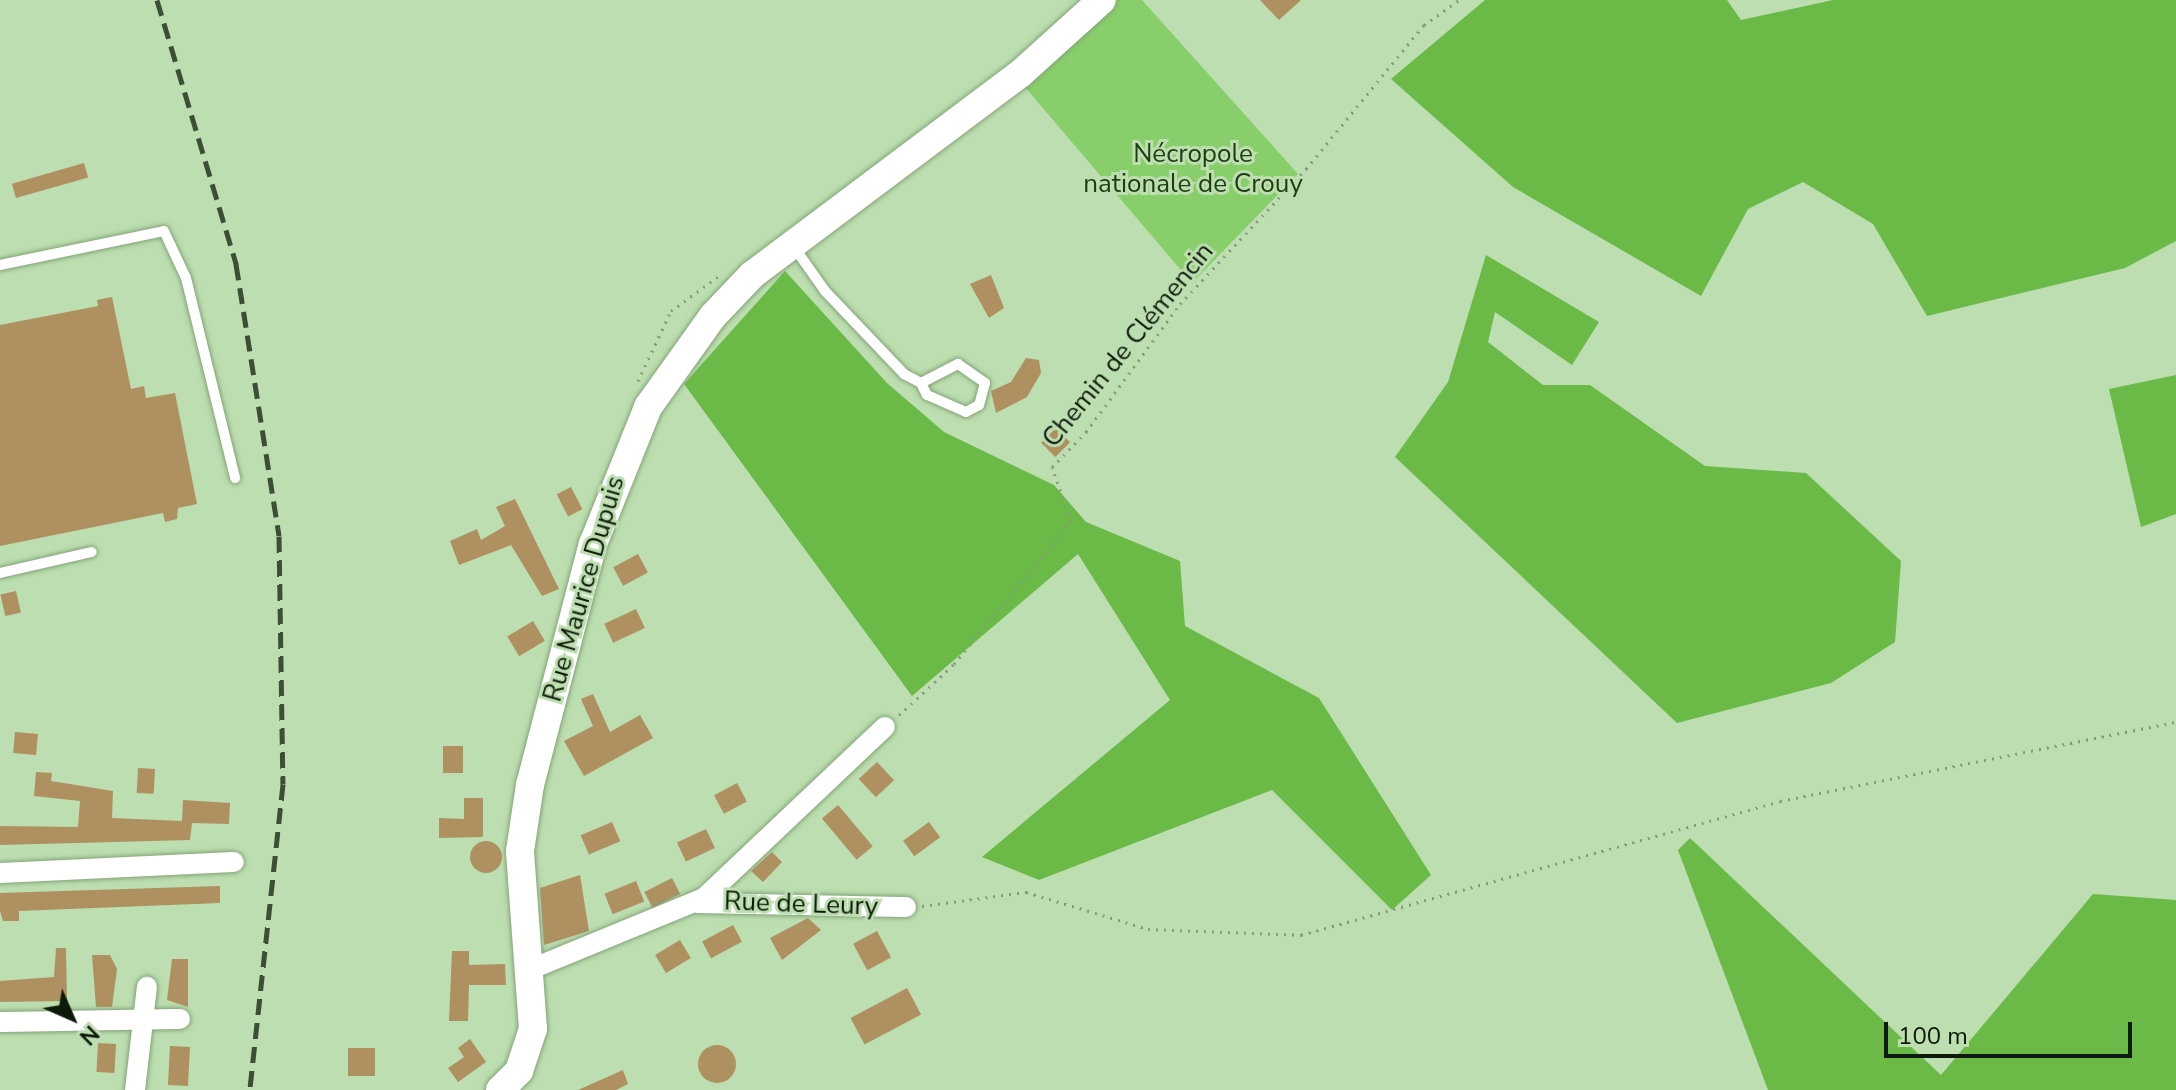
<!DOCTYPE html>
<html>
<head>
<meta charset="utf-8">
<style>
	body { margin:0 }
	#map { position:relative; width:2176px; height:1090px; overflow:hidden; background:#bcdeb0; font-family:"Nunito Sans",sans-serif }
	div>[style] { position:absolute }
	.green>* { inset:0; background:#88cf6b }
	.forest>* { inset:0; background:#6bba47 }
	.building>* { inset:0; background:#ae9061; transform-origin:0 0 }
	.round { border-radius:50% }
	.path>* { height:3px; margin-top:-1.5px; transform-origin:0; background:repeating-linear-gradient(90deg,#839d79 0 2px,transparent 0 8px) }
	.roads { filter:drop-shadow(0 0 2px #84a478) drop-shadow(0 0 2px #84a478) }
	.service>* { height:10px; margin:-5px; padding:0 5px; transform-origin:5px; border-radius:5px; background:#fff }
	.minor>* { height:20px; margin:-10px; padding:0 10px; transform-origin:10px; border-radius:10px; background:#fff }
	.secondary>* { height:28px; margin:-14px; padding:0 14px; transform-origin:14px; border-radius:14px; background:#fff }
	.rail>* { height:5px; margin-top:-2.5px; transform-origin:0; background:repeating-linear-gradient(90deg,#3c4e36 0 16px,transparent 0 24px) }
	span { translate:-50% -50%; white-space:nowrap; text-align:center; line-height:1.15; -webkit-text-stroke:6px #bcdeb0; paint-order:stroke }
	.park-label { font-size:26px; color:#1e3d10 }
	.street-label { font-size:26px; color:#0e1a09 }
	.north { position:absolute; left:32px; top:978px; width:80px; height:80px; -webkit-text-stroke:6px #bcdeb0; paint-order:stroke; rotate:135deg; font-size:22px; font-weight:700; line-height:32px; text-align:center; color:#0e1a09 }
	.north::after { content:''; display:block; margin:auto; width:28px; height:36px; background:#0e1a09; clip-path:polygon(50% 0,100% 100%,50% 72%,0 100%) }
	.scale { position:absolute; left:1884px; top:1022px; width:248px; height:36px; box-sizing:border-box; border:4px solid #0e1a09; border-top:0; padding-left:10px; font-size:24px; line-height:28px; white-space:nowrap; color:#0e1a09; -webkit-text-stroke:6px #bcdeb0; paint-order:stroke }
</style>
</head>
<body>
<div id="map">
	<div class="green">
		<div style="clip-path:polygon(1117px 0,1142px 0,1298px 174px,1192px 283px,1024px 86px)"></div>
	</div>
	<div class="forest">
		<div style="clip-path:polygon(1485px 0,1727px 0,1741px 20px,1833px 0,2176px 0,2176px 241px,2125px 268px,1927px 316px,1873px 224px,1803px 182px,1748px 209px,1701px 296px,1513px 187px,1391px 79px)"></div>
		<div style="clip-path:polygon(1486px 255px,1599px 322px,1572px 365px,1495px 312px,1488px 342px,1543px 385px,1590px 385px,1705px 466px,1806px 473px,1901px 561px,1895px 642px,1831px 683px,1677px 723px,1395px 457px,1448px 382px)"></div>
		<div style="clip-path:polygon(785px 271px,887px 383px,944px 432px,1054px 485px,1086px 522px,1180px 561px,1185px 626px,1319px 698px,1431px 875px,1392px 910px,1272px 790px,1039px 880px,982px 857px,1170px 700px,1078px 554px,912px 696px,684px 384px)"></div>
		<div style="clip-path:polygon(2176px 375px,2176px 514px,2141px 527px,2109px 389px)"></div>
		<div style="clip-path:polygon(1690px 838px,1941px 1075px,2093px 894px,2176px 900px,2176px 1090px,1768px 1090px,1678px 850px)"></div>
	</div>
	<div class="building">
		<div style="clip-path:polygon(1260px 0,1301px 0,1279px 20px)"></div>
		<div style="left:84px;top:163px;width:15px;height:75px;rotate:74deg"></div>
		<div style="clip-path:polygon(991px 275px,1004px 308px,989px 318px,970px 284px)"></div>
		<div style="clip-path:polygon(112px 297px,131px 389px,144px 386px,146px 398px,175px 393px,197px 504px,178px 508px,177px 519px,165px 522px,163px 513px,0 546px,0 325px,98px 306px,97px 300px)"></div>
		<div style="clip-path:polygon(1026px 358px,1039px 360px,1041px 373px,1027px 397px,996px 413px,991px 391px,1011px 382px)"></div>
		<div style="left:1056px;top:428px;width:20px;height:21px;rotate:45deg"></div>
		<div style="left:571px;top:487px;width:25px;height:16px;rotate:63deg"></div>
		<div style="clip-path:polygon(515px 499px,559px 589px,542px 596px,511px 545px,459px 565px,450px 541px,477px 529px,481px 540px,505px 526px,496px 507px)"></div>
		<div style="left:638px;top:554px;width:21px;height:28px;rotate:62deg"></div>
		<div style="left:16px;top:591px;width:22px;height:16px;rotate:77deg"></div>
		<div style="left:636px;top:609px;width:21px;height:35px;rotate:65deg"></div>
		<div style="left:533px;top:621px;width:23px;height:30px;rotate:59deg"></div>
		<div style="clip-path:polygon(593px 694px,610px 732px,640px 715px,653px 738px,584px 776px,564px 741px,593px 726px,581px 699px)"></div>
		<div style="left:15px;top:732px;width:23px;height:21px;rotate:5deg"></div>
		<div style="left:463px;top:746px;width:27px;height:20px;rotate:90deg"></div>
		<div style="left:877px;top:762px;width:25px;height:25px;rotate:47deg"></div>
		<div style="left:138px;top:768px;width:17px;height:25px;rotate:3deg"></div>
		<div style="clip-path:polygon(36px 772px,52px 773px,51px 781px,113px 791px,112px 818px,182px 821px,183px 800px,230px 803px,229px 824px,192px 823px,190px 840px,0 845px,0 826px,78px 827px,80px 801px,34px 796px)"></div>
		<div style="left:737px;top:783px;width:21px;height:26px;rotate:62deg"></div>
		<div style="clip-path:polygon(464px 798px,483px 798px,483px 837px,439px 838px,439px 818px,464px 819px)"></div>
		<div style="left:838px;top:805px;width:54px;height:21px;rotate:50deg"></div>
		<div style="left:612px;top:822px;width:21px;height:34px;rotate:67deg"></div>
		<div style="left:929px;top:822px;width:19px;height:32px;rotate:54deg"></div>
		<div style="left:706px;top:829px;width:21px;height:32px;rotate:65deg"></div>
		<div class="round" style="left:470px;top:841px;width:32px;height:32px"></div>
		<div style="clip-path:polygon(772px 852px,782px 862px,763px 882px,751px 871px)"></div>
		<div style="clip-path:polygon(580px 875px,589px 931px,544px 945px,540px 888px)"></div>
		<div style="left:672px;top:878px;width:18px;height:31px;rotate:63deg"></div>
		<div style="left:636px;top:881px;width:22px;height:34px;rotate:68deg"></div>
		<div style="clip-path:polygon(220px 886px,220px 903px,19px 911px,19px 921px,3px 921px,0 911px,0 893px)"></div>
		<div style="clip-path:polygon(808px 918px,821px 930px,782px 960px,770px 938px)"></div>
		<div style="left:733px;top:925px;width:19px;height:35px;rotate:62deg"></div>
		<div style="left:877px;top:931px;width:30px;height:27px;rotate:62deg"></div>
		<div style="left:680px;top:940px;width:21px;height:29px;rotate:59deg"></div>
		<div style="clip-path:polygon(56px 948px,66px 948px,67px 1001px,0 1002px,0 981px,54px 977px)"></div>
		<div style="clip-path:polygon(452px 951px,469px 951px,469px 965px,505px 964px,506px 985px,469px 985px,468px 1021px,449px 1021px)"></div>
		<div style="clip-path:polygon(92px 955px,110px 955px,117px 969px,112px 1007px,96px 1007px)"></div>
		<div style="clip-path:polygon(172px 959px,188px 959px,188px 1007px,167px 1000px)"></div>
		<div style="left:907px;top:988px;width:30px;height:64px;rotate:62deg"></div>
		<div style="clip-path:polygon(470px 1039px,486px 1062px,458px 1082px,448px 1068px,464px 1057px,458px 1048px)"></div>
		<div style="left:98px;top:1043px;width:18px;height:29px;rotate:3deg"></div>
		<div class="round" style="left:698px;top:1045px;width:38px;height:38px"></div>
		<div style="left:170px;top:1046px;width:20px;height:39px;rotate:3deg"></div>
		<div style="left:348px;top:1048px;width:27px;height:28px"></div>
		<div style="clip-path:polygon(623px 1070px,628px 1084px,616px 1090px,578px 1090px)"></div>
	</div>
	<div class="path">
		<div style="left:638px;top:381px;width:77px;rotate:-64.8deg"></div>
		<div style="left:671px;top:311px;width:61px;rotate:-36.3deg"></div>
		<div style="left:899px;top:715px;width:75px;rotate:-42.8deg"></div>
		<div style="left:954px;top:664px;width:185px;rotate:-50.7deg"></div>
		<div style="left:1071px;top:521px;width:57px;rotate:-109.4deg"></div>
		<div style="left:1052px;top:467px;width:49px;rotate:-45.8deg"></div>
		<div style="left:1086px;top:432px;width:159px;rotate:-53.7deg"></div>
		<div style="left:1180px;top:304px;width:185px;rotate:-47deg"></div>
		<div style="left:1306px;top:169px;width:186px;rotate:-50.7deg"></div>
		<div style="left:1424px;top:25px;width:43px;rotate:-35.5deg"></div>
		<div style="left:922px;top:906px;width:105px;rotate:-7.7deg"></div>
		<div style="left:1026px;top:892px;width:127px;rotate:16.9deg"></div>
		<div style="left:1148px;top:929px;width:153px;rotate:2.2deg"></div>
		<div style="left:1301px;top:935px;width:497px;rotate:-15.6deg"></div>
		<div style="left:1780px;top:801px;width:404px;rotate:-11.3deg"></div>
	</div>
	<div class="roads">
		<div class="service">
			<div style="left:794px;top:247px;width:54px;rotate:54.8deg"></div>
			<div style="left:825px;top:291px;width:115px;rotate:46.4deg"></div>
			<div style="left:904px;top:374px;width:19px;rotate:28deg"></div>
			<div style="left:0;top:265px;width:167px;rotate:-11.7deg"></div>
			<div style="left:164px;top:231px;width:52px;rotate:64.9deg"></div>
			<div style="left:186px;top:278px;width:206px;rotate:76.2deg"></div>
			<div style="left:958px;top:364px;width:33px;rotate:35deg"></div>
			<div style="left:985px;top:383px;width:23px;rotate:105deg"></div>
			<div style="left:979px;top:405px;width:15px;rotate:152deg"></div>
			<div style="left:966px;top:412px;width:43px;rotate:-156.4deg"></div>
			<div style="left:927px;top:395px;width:13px;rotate:-117deg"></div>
			<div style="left:921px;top:383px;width:42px;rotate:-27.2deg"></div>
			<div style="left:0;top:573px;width:94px;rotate:-12.9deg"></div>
		</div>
		<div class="minor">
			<div style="left:0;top:873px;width:234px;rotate:-2.7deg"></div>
			<div style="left:697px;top:903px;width:209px;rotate:1.1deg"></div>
			<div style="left:529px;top:970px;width:189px;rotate:-22.4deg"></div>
			<div style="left:704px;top:898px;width:249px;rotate:-43.4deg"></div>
			<div style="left:0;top:1022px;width:180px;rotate:-1deg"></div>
			<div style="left:135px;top:1090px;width:104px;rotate:-83.4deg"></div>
		</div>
		<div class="secondary">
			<div style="left:500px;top:1090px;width:27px;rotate:-45deg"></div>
			<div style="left:519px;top:1071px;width:44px;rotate:-71.6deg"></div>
			<div style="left:533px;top:1029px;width:178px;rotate:-94.2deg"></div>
			<div style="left:520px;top:851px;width:67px;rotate:-81.4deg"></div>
			<div style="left:530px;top:785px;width:249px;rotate:-75.4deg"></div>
			<div style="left:593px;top:544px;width:148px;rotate:-68.1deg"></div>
			<div style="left:648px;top:407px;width:112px;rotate:-54.5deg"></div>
			<div style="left:713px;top:316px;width:57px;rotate:-46.4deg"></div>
			<div style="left:752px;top:275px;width:335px;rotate:-36.9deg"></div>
			<div style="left:1020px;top:74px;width:110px;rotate:-42.1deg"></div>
		</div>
	</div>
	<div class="rail">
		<div style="left:157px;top:0;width:276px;rotate:73.3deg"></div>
		<div style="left:236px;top:264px;width:275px;rotate:81deg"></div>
		<div style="left:279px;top:536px;width:248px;rotate:89.1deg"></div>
		<div style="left:283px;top:784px;width:308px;rotate:96.2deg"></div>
	</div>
	<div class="park-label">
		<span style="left:1193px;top:169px">Nécropole<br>nationale de Crouy</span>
	</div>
	<div class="street-label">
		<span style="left:1128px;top:345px;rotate:-51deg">Chemin de Clémencin</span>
		<span style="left:584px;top:589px;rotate:-74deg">Rue Maurice Dupuis</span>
		<span style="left:801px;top:904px;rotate:2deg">Rue de Leury</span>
	</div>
	<div class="north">N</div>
	<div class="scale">100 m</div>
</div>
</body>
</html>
